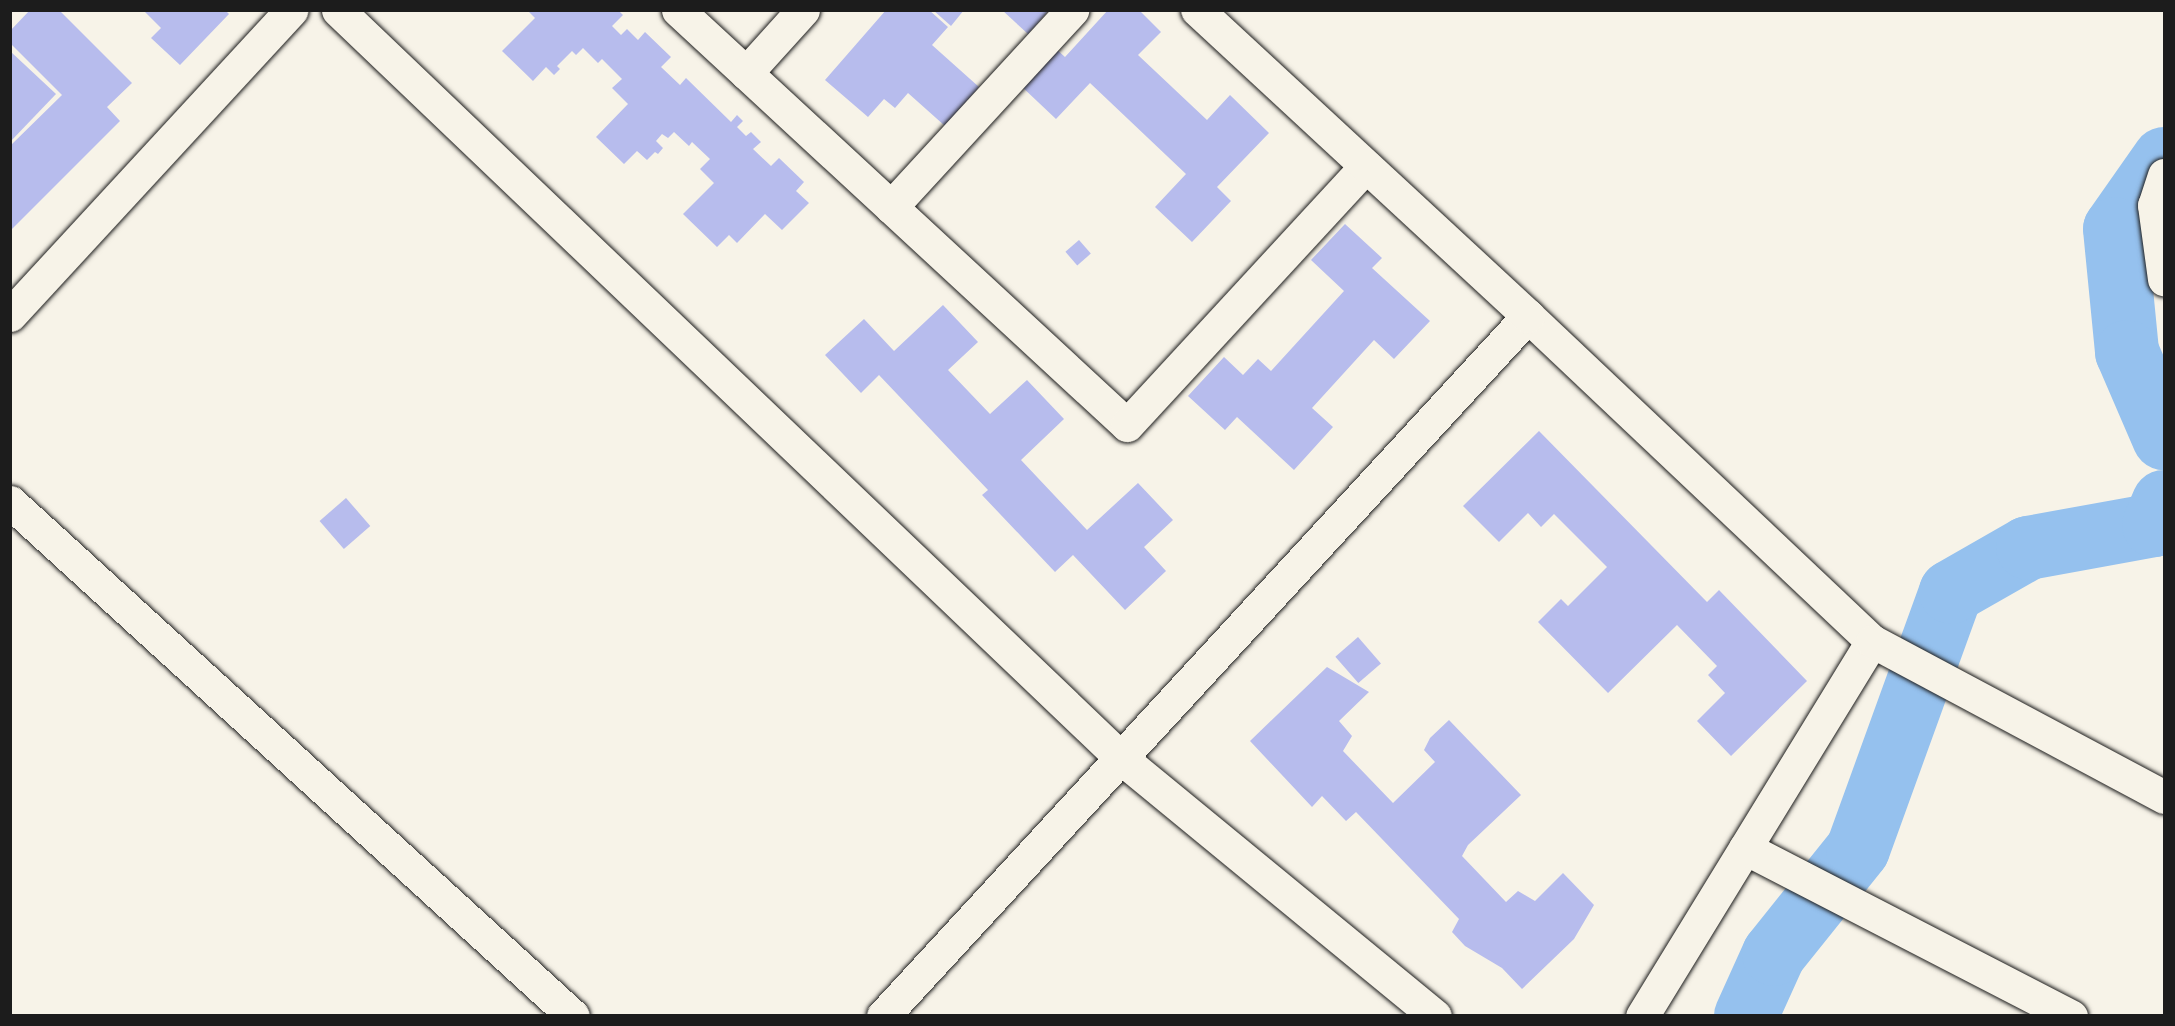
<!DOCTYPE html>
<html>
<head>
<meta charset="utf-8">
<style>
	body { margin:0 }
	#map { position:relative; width:2175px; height:1026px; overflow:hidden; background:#f7f3e8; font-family:Mynerve,sans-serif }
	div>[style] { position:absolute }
	.river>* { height:64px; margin:-32px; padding:0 32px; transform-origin:32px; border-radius:32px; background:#95c1ee }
	.building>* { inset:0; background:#b7bced; transform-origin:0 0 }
	.roads { filter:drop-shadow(0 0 2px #1c1c1c) drop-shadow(0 0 2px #1c1c1c) }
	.minor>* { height:33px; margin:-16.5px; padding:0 16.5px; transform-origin:16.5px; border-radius:16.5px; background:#f7f3e8 }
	span { translate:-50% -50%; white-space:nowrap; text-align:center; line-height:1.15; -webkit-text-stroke:6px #f7f3e8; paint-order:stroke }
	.frame { position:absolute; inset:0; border:12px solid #1c1c1c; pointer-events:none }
</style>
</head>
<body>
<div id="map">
	<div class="river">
		<div style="left:2164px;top:159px;width:85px;rotate:125deg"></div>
		<div style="left:2115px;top:229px;width:124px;rotate:84.4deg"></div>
		<div style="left:2127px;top:352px;width:94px;rotate:66.7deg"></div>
		<div style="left:1746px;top:1016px;width:68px;rotate:-65.7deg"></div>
		<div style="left:1774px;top:954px;width:134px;rotate:-51.3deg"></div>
		<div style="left:1858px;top:849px;width:273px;rotate:-70.1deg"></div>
		<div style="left:1951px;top:592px;width:89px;rotate:-29.7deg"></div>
		<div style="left:2028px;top:548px;width:128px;rotate:-10.3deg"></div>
		<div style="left:2154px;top:525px;width:25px;rotate:-67deg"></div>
	</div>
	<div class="building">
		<div style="clip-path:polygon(30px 10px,59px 10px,132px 83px,107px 107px,120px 121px,10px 231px,10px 146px,62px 95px,10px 43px,10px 31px)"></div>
		<div style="clip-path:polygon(143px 10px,225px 10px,229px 14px,180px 65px,151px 38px,161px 28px)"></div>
		<div style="clip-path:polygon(527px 10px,618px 10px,623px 15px,612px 26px,621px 35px,627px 29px,638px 40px,645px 32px,671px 57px,661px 67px,680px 85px,686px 78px,731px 122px,737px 115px,743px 121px,737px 127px,746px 136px,751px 132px,761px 142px,753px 149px,771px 166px,779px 158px,804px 182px,796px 191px,809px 203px,782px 230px,765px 214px,737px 243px,729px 235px,717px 247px,683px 214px,714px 183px,700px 169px,710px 159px,692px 142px,689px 146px,674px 132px,668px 138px,662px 134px,656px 141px,663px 148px,658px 154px,655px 152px,647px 160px,637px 151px,624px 164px,596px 137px,628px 104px,612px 88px,622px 79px,602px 59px,598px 63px,583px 48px,576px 55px,572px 51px,557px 66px,560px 69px,554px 75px,546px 67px,533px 81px,502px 51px,535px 18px)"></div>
		<div style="clip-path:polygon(886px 10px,929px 10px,948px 27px,932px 45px,979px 87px,945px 126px,908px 93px,895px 108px,884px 99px,868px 117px,825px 80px)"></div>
		<div style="clip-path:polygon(933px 10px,964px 10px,951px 26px)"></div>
		<div style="clip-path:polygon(1002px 10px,1049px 10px,1028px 34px)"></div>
		<div style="clip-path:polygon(1108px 10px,1139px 10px,1161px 32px,1138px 55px,1207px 120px,1230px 95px,1269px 133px,1217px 187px,1231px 201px,1192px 242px,1155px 207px,1186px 174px,1090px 83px,1056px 119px,1020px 85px,1055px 48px,1065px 57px)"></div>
		<div style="clip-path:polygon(10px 51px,56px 94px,10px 142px)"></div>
		<div style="clip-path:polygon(1345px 224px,1382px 258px,1372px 268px,1430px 321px,1394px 359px,1374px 340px,1312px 408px,1333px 427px,1294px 470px,1237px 417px,1225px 430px,1188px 396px,1224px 357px,1243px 375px,1258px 359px,1271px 371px,1344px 291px,1311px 260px)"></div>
		<div style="left:1079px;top:240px;width:18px;height:18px;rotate:49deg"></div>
		<div style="clip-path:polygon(943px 305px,978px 342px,948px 370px,990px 414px,1027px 380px,1064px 419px,1021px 460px,1087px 530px,1138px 483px,1173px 520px,1144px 547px,1166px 571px,1125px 610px,1073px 555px,1055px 572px,982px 495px,988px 490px,879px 375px,861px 393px,825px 355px,864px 319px,894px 351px)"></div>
		<div style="clip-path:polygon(1539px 431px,1707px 602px,1719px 590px,1807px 681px,1731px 756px,1697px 721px,1725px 693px,1708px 675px,1717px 666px,1677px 625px,1608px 693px,1538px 622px,1561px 599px,1568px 606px,1607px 567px,1554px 514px,1541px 527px,1528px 513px,1499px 542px,1463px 506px)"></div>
		<div style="left:346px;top:498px;width:37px;height:35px;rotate:49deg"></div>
		<div style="left:1358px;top:637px;width:35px;height:30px;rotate:49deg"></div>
		<div style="clip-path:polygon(1327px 667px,1369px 692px,1339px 721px,1352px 736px,1343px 751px,1393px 803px,1435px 762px,1424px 750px,1430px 738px,1449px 720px,1521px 795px,1468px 845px,1462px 856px,1506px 902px,1518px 891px,1535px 901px,1563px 873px,1594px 905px,1574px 939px,1522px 989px,1502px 968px,1465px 946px,1452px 932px,1459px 919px,1356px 812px,1346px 821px,1322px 796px,1312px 807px,1250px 741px)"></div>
	</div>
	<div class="roads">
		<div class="minor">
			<div style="left:338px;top:10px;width:1083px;rotate:43.69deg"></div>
			<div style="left:1121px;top:758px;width:406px;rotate:39.4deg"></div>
			<div style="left:678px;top:10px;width:611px;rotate:42.75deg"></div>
			<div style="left:1127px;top:425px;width:352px;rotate:-47.3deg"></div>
			<div style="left:746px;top:73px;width:85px;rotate:-47.9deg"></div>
			<div style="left:2164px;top:175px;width:32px;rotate:108deg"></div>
			<div style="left:2154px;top:205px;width:75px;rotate:82.3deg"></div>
			<div style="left:891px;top:207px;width:268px;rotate:-47.4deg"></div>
			<div style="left:10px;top:315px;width:415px;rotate:-47.3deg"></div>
			<div style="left:1528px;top:316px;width:473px;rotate:43.4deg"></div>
			<div style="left:1872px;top:641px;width:440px;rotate:121.5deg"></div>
			<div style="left:10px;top:502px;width:762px;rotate:42.4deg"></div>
			<div style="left:1872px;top:641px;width:331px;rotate:28.1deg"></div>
			<div style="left:1745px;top:848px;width:367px;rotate:27.3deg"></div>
			<div style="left:883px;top:1016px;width:952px;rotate:-47.34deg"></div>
			<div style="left:1528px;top:316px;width:451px;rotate:-137.2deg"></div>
		</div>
	</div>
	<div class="frame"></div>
</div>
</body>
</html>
